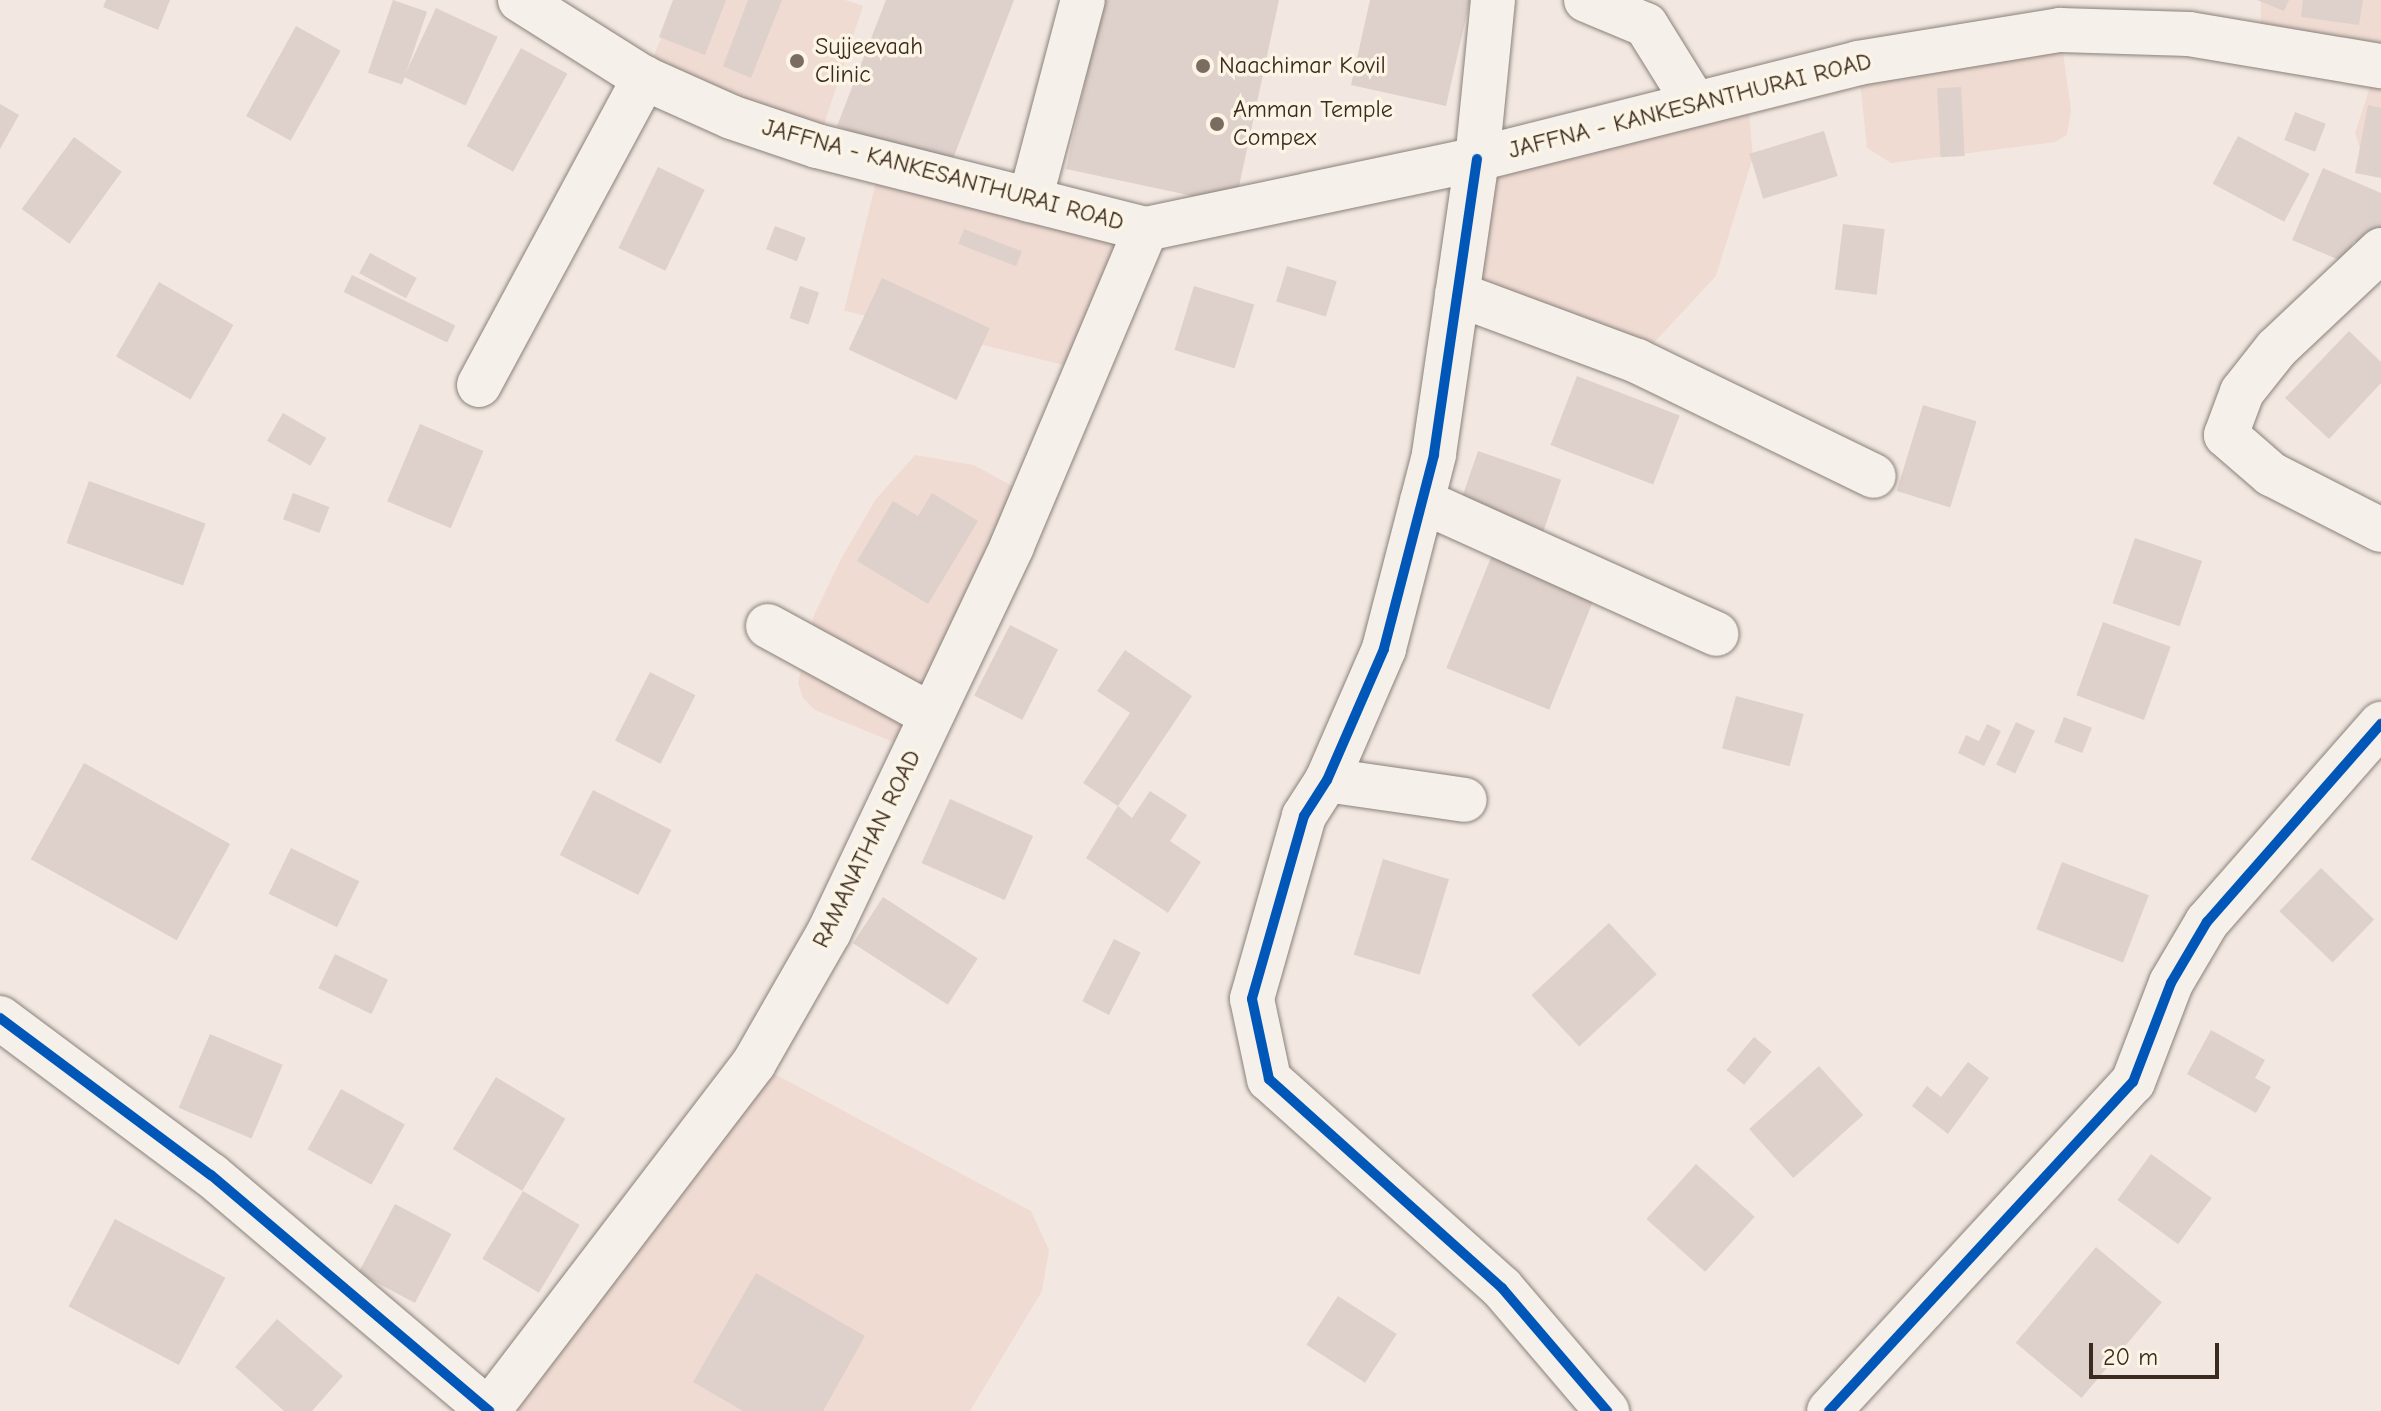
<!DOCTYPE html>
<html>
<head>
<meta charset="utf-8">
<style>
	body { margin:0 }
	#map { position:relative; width:2381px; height:1411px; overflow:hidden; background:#f3e8e1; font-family:"Comic Neue",sans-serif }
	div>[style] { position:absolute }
	.built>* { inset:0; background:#efdbd2; transform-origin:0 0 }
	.building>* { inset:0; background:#ded0ca; transform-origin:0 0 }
	.roads { filter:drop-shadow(0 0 2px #89817b) drop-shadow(0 0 2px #89817b) }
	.minor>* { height:44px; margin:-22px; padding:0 22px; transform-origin:22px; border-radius:22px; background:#f5f0ea }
	.major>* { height:44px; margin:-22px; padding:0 22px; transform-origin:22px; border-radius:22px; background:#f5f0ea }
	.cycleway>* { height:10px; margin:-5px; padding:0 5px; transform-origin:5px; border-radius:5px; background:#0057b8 }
	.dots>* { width:22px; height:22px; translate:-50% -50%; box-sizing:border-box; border:4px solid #fcf5e5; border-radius:50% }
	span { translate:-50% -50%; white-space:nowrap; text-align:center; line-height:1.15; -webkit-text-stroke:7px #fcf5e5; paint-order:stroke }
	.poi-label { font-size:24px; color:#3b2a1e }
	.left { translate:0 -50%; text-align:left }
	.street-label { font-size:24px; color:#3b2a1e }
	.scale { position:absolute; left:2089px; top:1343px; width:130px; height:36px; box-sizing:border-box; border:4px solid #3b2a1e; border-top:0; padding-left:10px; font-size:24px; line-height:28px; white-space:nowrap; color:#3b2a1e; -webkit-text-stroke:6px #fcf5e5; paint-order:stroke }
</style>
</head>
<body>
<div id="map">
	<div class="built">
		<div style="clip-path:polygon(678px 0,845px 0,863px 6px,817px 146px,644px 78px)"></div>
		<div style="clip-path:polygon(2261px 0,2381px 0,2381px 161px,2361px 153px,2355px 133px,2377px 65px,2260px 44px)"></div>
		<div style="clip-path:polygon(2060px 30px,2071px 110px,2067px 135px,2055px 142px,1891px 163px,1867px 148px,1858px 63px)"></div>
		<div style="clip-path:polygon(1747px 87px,1753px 157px,1716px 276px,1637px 361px,1457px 294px,1477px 159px)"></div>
		<div style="left:881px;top:162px;width:273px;height:153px;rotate:14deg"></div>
		<div style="clip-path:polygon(915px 455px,974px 465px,1032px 497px,915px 751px,815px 710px,803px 698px,798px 683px,814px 615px,842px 557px,876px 499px)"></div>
		<div style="clip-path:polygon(754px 1063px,1031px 1211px,1049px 1250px,1042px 1291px,970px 1411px,489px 1411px)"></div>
	</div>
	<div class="building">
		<div style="clip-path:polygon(106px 0,170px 0,158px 30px,103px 7px)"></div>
		<div style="left:393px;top:0;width:36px;height:77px;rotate:19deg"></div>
		<div style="clip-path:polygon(673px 0,726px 0,705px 55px,659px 37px)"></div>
		<div style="clip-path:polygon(748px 0,782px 0,751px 78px,723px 66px)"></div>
		<div style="clip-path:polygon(886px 0,1014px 0,949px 169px,837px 126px)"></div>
		<div style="clip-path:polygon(1103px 0,1279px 0,1235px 205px,1066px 169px)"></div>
		<div style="clip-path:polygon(1370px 0,1470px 0,1446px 106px,1351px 85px)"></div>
		<div style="clip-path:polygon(2257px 0,2289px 0,2284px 11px)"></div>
		<div style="clip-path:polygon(2303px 0,2363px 0,2359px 25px,2301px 17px)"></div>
		<div style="left:436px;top:8px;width:68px;height:76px;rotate:25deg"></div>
		<div style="left:296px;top:26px;width:51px;height:103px;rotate:29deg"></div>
		<div style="left:521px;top:48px;width:53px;height:112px;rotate:29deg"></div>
		<div style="left:1961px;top:87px;width:69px;height:24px;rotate:87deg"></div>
		<div style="clip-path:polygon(0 104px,19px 115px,0 149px)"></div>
		<div style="clip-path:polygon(2368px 105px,2381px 108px,2381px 178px,2355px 173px)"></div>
		<div style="left:2295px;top:112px;width:33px;height:30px;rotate:21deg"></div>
		<div style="left:1824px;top:131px;width:47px;height:78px;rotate:73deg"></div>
		<div style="left:2238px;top:136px;width:81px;height:54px;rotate:28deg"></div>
		<div style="left:74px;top:137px;width:59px;height:89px;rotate:36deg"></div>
		<div style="left:658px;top:167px;width:52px;height:90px;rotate:26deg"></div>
		<div style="clip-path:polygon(2323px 168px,2381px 193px,2381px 231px,2373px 249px,2354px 241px,2344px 262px,2292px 240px)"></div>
		<div style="left:1843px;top:224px;width:42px;height:66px;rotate:7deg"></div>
		<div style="left:775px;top:226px;width:33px;height:25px;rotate:21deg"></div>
		<div style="left:964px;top:229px;width:62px;height:16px;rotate:21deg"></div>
		<div style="left:370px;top:253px;width:53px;height:23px;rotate:28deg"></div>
		<div style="left:1287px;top:266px;width:52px;height:37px;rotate:17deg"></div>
		<div style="left:352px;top:275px;width:115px;height:19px;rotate:26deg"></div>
		<div style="left:882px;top:278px;width:119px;height:79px;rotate:25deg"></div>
		<div style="left:159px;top:282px;width:86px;height:86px;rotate:30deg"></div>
		<div style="left:800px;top:286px;width:20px;height:34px;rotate:18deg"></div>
		<div style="left:1194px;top:286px;width:63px;height:67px;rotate:17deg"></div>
		<div style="clip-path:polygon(2349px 331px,2381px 362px,2381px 383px,2329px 439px,2285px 398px)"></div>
		<div style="left:1577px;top:376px;width:110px;height:74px;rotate:21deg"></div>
		<div style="left:1923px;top:405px;width:56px;height:90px;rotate:17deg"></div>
		<div style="left:283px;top:413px;width:50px;height:32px;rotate:30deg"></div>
		<div style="left:420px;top:424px;width:69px;height:84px;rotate:23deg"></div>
		<div style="left:1478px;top:451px;width:88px;height:60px;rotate:19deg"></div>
		<div style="left:89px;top:481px;width:124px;height:66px;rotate:20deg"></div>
		<div style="left:293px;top:493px;width:39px;height:28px;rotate:21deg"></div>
		<div style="clip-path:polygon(932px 493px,978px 521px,928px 604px,857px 561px,893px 501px,918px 516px)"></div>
		<div style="left:2135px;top:538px;width:71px;height:69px;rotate:19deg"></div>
		<div style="left:1492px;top:555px;width:111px;height:122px;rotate:22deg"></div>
		<div style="left:2103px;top:622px;width:72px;height:78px;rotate:20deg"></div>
		<div style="left:1010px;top:625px;width:54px;height:79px;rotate:27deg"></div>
		<div style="clip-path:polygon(1125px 650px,1192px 696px,1118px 806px,1132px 818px,1150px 791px,1187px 815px,1170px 841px,1201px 862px,1168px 913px,1086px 858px,1118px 806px,1083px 783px,1130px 713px,1097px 691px)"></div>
		<div style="left:650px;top:672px;width:51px;height:77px;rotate:27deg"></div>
		<div style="left:1736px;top:696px;width:70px;height:54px;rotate:15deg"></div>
		<div style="left:2064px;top:717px;width:30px;height:27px;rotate:21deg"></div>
		<div style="left:2016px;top:722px;width:21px;height:47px;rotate:25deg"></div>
		<div style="clip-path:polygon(1987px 724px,2001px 731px,1984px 766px,1958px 753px,1966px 735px,1979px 741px)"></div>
		<div style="left:84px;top:763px;width:167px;height:110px;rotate:29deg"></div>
		<div style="left:593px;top:790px;width:88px;height:73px;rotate:27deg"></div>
		<div style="left:950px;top:799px;width:91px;height:70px;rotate:24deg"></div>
		<div style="left:291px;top:848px;width:76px;height:51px;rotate:26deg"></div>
		<div style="left:1383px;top:859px;width:69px;height:100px;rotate:17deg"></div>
		<div style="left:2062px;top:862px;width:93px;height:72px;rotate:21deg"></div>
		<div style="left:2321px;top:868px;width:74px;height:60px;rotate:44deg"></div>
		<div style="left:883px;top:897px;width:113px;height:55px;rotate:33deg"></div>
		<div style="left:1609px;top:923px;width:70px;height:106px;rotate:47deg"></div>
		<div style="left:1114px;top:939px;width:30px;height:70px;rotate:27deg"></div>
		<div style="left:335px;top:954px;width:59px;height:38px;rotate:26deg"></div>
		<div style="clip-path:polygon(2211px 1030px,2265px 1060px,2255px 1078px,2271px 1087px,2256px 1113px,2187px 1074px)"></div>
		<div style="left:210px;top:1034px;width:79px;height:80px;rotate:23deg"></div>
		<div style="left:1754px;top:1037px;width:23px;height:43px;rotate:40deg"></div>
		<div style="clip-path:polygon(1968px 1062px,1989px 1078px,1948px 1134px,1912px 1106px,1927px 1086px,1941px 1097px)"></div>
		<div style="left:1819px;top:1066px;width:66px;height:94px;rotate:48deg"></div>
		<div style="left:496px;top:1077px;width:81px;height:84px;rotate:31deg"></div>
		<div style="left:341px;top:1089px;width:73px;height:69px;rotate:29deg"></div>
		<div style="left:2151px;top:1154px;width:75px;height:57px;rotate:36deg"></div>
		<div style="left:1696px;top:1164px;width:79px;height:74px;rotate:42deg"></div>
		<div style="left:523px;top:1191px;width:66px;height:79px;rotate:31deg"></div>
		<div style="left:395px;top:1204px;width:64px;height:78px;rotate:28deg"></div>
		<div style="left:115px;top:1219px;width:125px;height:99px;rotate:28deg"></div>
		<div style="left:2096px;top:1247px;width:86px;height:125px;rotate:40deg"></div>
		<div style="clip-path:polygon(756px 1273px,865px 1336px,823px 1411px,743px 1411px,693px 1382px)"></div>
		<div style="left:1338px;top:1296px;width:70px;height:58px;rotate:33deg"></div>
		<div style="clip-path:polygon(277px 1319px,343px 1376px,312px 1411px,284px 1411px,235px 1367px)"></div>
	</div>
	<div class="roads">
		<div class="minor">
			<div style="left:1493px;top:0;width:160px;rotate:95.7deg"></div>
			<div style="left:1477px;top:159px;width:299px;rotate:98.3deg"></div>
			<div style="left:1434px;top:455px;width:200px;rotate:104.5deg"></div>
			<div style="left:1384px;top:649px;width:143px;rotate:113.5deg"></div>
			<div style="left:1327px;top:780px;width:43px;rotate:122.6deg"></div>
			<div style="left:1304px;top:816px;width:190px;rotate:105.9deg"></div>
			<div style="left:1252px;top:999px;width:82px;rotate:78deg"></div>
			<div style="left:1269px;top:1079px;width:313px;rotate:41.9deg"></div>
			<div style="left:1502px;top:1288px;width:162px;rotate:49.5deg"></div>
			<div style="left:1586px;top:0;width:65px;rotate:22.6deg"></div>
			<div style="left:1646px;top:25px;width:91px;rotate:58.1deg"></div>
			<div style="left:1030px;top:200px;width:207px;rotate:-75.2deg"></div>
			<div style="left:2381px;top:250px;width:144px;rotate:136.7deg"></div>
			<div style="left:2276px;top:349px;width:55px;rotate:128.3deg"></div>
			<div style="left:2242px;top:392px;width:46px;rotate:110.4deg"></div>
			<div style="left:2226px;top:435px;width:60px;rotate:40.9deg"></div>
			<div style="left:2271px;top:474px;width:123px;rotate:27deg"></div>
			<div style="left:1457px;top:294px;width:192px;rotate:20.4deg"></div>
			<div style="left:1637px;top:361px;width:263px;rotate:25.9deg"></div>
			<div style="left:479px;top:385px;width:349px;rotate:-61.7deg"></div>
			<div style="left:1422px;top:501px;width:323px;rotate:24.3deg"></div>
			<div style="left:768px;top:626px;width:186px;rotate:28.6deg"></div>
			<div style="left:1327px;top:780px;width:139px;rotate:8.2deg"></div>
			<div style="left:0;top:1018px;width:263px;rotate:36.7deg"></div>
			<div style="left:211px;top:1175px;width:365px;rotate:40.3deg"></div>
			<div style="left:1829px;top:1411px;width:448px;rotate:-47.3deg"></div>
			<div style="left:2133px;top:1082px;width:106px;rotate:-69deg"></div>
			<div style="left:2171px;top:983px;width:71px;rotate:-59.5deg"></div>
			<div style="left:2207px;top:922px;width:264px;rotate:-48.7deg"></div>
		</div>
		<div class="major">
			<div style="left:520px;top:0;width:146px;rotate:32.2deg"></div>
			<div style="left:644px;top:78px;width:95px;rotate:24.1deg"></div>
			<div style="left:731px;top:117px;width:91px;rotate:18.6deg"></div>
			<div style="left:817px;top:146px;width:339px;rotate:14.2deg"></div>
			<div style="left:1146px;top:229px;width:338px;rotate:-11.9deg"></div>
			<div style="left:1477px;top:159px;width:393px;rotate:-14.1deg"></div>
			<div style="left:1858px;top:63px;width:205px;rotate:-9.3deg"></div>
			<div style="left:2060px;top:30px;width:129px;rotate:1.8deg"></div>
			<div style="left:2189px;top:34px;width:195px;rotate:9.5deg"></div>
			<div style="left:488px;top:1411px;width:438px;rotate:-52.6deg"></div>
			<div style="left:754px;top:1063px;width:151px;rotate:-60.2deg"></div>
			<div style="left:829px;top:932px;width:427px;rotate:-64.6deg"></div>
			<div style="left:1012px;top:546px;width:344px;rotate:-67.1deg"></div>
		</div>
	</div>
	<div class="cycleway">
		<div style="left:1477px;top:159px;width:299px;rotate:98.3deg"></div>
		<div style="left:1434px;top:455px;width:200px;rotate:104.5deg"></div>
		<div style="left:1384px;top:649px;width:143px;rotate:113.5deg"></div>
		<div style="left:1327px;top:780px;width:43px;rotate:122.6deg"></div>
		<div style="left:1304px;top:816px;width:190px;rotate:105.9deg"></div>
		<div style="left:1252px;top:999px;width:82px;rotate:78deg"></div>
		<div style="left:1269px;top:1079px;width:313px;rotate:41.9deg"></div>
		<div style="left:1502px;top:1288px;width:162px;rotate:49.5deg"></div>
		<div style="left:0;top:1018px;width:263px;rotate:36.7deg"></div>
		<div style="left:211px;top:1175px;width:365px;rotate:40.3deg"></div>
		<div style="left:1829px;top:1411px;width:448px;rotate:-47.3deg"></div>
		<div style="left:2133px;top:1082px;width:106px;rotate:-69deg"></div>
		<div style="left:2171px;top:983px;width:71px;rotate:-59.5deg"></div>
		<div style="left:2207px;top:922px;width:264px;rotate:-48.7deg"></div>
	</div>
	<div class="dots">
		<div style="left:797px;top:61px;background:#7b6c62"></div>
		<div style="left:1203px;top:66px;background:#7b6c62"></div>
		<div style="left:1217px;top:124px;background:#7b6c62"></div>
	</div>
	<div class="poi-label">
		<span class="left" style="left:815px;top:61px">Sujjeevaah<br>Clinic</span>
		<span class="left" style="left:1219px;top:66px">Naachimar Kovil</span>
		<span class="left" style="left:1233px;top:124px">Amman Temple<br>Compex</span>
	</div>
	<div class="street-label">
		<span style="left:1690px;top:106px;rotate:-14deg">JAFFNA - KANKESANTHURAI ROAD</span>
		<span style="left:943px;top:175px;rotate:15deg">JAFFNA - KANKESANTHURAI ROAD</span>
		<span style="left:867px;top:849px;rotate:-64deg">RAMANATHAN ROAD</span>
	</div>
	<div class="scale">20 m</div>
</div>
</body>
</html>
